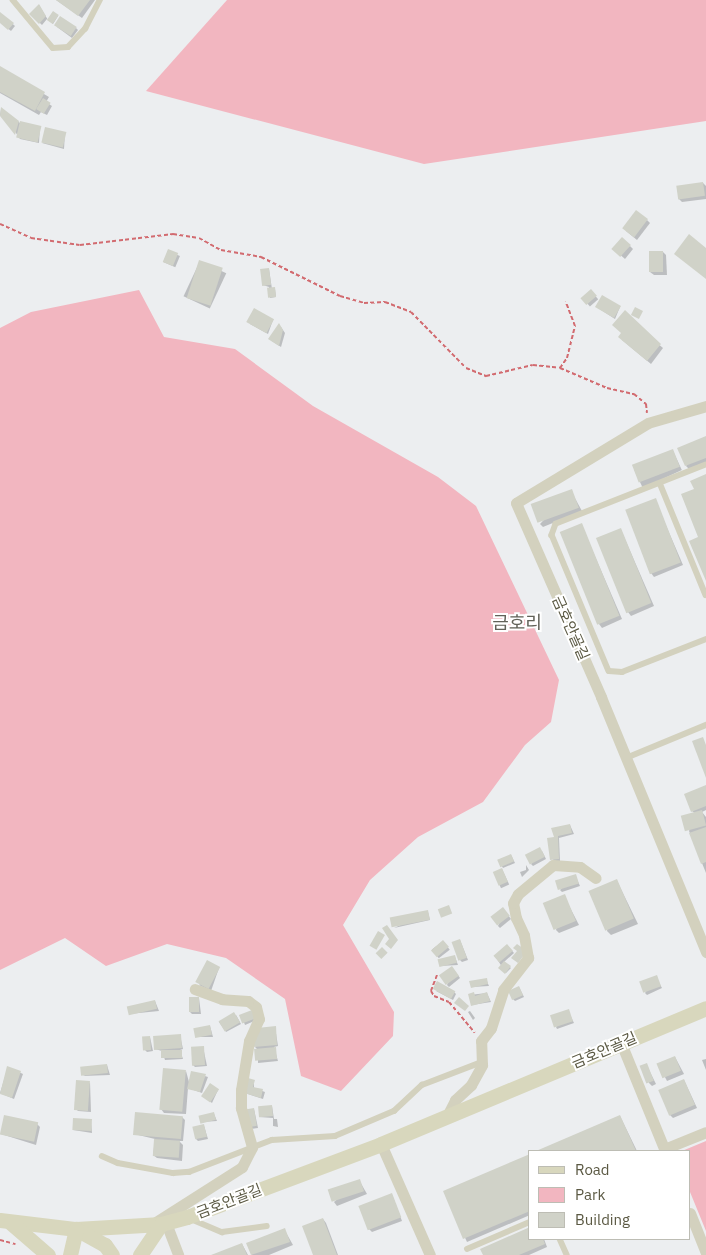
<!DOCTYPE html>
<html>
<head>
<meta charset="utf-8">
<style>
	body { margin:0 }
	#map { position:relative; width:706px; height:1255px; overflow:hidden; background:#eceef0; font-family:"IBM Plex Sans","Noto Sans KR",sans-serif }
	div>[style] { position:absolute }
	.green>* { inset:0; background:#f2b6c0 }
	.shadow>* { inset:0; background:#0003; transform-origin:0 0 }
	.building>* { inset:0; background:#d0d2c8; transform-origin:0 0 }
	.path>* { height:2px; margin-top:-1px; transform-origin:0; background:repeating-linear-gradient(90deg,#d26b70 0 4px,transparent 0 6.5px) }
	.lane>* { height:5.5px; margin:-2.75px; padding:0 2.75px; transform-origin:2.75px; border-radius:2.75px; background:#d3d1be }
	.street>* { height:11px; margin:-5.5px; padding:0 5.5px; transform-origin:5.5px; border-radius:5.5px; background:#d3d1be }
	.secondary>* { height:15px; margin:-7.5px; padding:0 7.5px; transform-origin:7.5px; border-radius:7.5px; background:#d8d7bd }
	span { translate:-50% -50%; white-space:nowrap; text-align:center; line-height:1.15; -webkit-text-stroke:4px #fff; paint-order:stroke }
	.street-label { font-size:15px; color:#5b5943 }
	.quarter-label { font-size:18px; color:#626259 }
	.legend { position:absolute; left:528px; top:1150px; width:162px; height:90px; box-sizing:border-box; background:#fff; border:1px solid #bdbdb4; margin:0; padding:6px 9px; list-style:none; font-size:15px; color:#5b5943 }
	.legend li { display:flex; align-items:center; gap:10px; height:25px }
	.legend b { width:25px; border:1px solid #bdbdb4 }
</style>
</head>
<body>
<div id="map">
	<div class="green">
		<div style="clip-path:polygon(227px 0,706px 0,706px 121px,424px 164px,146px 91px)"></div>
		<div style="clip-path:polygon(139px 290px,164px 337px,235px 349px,313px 406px,438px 477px,476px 506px,559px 680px,551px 722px,525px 745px,483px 802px,418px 837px,370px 880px,343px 925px,394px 1012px,393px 1036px,341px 1091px,301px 1076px,285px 999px,226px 958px,167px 944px,106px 966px,65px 938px,0 970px,0 328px,31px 312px)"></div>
		<div style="clip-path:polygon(706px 1141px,706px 1231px,690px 1192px,690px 1151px,682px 1151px)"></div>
	</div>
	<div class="shadow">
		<div style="clip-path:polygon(56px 0,95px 0,82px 18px)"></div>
		<div style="clip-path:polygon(39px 5px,48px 20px,53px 12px,58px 16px,53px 24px,47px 19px,42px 25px,31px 14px)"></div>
		<div style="clip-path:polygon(0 13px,15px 26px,11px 31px,0 22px)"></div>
		<div style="clip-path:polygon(57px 27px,76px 28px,78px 30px,72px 38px)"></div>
		<div style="clip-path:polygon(0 68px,49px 97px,46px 102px,52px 106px,47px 115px,41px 112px,39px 115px,0 93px)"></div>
		<div style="clip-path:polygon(1px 109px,20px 123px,40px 127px,39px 143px,20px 139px,8px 121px,0 115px)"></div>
		<div style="clip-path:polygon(65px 133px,64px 149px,42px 143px)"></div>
		<div style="clip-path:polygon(703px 183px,706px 186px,706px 199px,682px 202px,679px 199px)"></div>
		<div style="clip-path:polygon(647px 220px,650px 223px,637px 240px,626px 231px)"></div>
		<div style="clip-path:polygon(630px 246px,633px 249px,625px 259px,617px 252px)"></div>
		<div style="left:168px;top:251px;width:13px;height:12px;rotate:23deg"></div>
		<div style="clip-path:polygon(663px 252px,666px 255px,667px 275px,654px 275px,650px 272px)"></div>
		<div style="left:200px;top:261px;width:29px;height:39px;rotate:25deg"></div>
		<div style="clip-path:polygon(269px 269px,272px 289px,275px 289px,276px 297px,270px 298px,269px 287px,263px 285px)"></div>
		<div style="left:591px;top:291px;width:11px;height:11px;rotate:49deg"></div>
		<div style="clip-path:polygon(620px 307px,615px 319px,598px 308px)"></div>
		<div style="clip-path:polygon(273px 320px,268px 334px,250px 324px)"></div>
		<div style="clip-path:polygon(631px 321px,663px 348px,651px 364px,622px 340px)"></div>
		<div style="clip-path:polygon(281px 327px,285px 333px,281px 347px,272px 341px)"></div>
		<div style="clip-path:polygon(706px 437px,706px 462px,689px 469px,686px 466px)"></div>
		<div style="left:673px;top:451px;width:21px;height:43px;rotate:65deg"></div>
		<div style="clip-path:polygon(571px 491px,582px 511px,543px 527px,540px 524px)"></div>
		<div style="clip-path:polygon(655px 500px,683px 565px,654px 577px,651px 573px)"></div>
		<div style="clip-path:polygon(581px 524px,622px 619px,602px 628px,599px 624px)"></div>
		<div style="clip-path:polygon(621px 530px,654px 606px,631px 616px,628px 612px)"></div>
		<div style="clip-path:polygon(706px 786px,706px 810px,702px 812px,706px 817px,706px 873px,689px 831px,696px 814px,692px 811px)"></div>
		<div style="clip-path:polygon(570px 825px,574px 834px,559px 838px,560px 861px,553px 862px,555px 838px)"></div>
		<div style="clip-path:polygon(542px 851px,546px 859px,533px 866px,531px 864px)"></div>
		<div style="clip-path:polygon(511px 855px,515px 863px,503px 868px,498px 860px)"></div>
		<div style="clip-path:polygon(526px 865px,529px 870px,522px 877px,520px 872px,526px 870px)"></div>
		<div style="left:502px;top:869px;width:17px;height:9px;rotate:65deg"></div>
		<div style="clip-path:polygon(575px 875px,580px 886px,562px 892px,560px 890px)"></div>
		<div style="clip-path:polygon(617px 881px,638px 924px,611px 935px,607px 931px)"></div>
		<div style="clip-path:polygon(564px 896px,579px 925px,559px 933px,556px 930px)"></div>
		<div style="clip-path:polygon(505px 911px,511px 919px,500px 928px,498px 926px)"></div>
		<div style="clip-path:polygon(428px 912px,430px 920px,394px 928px)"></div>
		<div style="clip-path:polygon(460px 940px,468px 960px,462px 962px,460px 960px)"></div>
		<div style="left:443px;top:941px;width:11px;height:14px;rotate:52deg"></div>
		<div style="clip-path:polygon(507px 945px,514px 953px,504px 962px,511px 968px,506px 973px,495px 956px)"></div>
		<div style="clip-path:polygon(455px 957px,458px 965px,440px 966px)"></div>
		<div style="clip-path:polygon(219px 968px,211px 991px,199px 985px)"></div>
		<div style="clip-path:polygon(454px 970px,460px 978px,449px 987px,447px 985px)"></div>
		<div style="clip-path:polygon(656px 977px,662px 988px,647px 995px,645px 993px)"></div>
		<div style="clip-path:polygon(486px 979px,489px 986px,472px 987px)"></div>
		<div style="clip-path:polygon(519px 987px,524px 997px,515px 1001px,513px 999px)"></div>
		<div style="clip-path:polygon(436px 991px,454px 992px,456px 994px,453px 1000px)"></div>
		<div style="clip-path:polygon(487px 993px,491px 1002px,472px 1005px,469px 995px)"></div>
		<div style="clip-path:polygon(199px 998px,201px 1014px,192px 1014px,190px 1012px)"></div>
		<div style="clip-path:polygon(155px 1001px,159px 1011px,129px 1014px)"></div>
		<div style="left:252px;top:1011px;width:10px;height:12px;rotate:66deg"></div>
		<div style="clip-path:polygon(470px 1011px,475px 1018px,473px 1020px,468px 1012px)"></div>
		<div style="clip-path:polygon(568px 1011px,574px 1023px,557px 1029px,556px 1027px)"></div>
		<div style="clip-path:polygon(236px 1015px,241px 1024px,226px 1032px,219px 1022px)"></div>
		<div style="clip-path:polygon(210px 1026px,213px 1037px,195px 1037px)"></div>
		<div style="clip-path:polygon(275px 1027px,278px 1046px,274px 1047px,278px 1061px,258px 1063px,258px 1050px,255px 1047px)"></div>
		<div style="clip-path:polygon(180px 1035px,183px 1049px,180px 1050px,183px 1059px,165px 1060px,162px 1051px,155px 1049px)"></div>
		<div style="clip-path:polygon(150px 1037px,153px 1051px,147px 1052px,145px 1050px)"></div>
		<div style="clip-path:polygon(203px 1047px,207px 1066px,195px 1067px,193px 1065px)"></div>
		<div style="clip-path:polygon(675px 1057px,684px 1074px,667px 1081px,658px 1064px)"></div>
		<div style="clip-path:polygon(706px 1059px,706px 1070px,702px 1060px)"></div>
		<div style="clip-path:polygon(646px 1064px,656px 1084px,652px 1086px,649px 1083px)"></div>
		<div style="clip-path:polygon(107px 1065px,110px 1075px,83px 1076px)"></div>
		<div style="clip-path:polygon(8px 1067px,23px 1074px,14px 1099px,0 1093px)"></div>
		<div style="clip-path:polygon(186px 1071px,189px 1082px,192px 1072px,208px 1077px,202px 1093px,188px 1088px,186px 1114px,164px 1113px,161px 1109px)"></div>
		<div style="clip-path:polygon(684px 1080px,697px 1108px,673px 1118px,670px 1115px)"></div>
		<div style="clip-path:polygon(254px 1081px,254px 1088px,265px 1092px,263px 1099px,245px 1093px)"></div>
		<div style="clip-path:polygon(90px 1082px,91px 1112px,78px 1111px,76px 1109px)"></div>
		<div style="clip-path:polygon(218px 1090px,212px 1103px,204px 1097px)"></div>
		<div style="clip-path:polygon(272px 1106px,274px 1119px,277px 1119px,278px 1127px,273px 1126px,273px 1118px,259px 1117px)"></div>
		<div style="clip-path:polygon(254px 1109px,258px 1128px,251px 1129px)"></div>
		<div style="clip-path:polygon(214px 1114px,217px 1121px,202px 1122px)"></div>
		<div style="clip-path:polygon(620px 1116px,637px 1151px,539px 1151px)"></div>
		<div style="clip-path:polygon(182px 1117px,185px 1120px,183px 1141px,179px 1141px,183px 1145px,182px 1161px,157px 1158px,153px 1155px,155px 1139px,134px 1134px)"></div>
		<div style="clip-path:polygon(91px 1121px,92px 1133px,73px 1130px)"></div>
		<div style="clip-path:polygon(37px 1124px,40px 1127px,36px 1145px,1px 1134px)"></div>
		<div style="clip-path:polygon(204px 1126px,208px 1139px,198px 1141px,196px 1139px)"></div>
		<div style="clip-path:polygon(530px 1155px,530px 1215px,467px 1242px,444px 1192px)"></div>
		<div style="clip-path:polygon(359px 1180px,367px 1194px,337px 1206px,334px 1202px)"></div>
		<div style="clip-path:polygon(392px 1195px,402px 1221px,372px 1232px,369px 1229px)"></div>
		<div style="clip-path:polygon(323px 1219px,326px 1223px,338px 1255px,314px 1255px)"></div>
		<div style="clip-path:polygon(284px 1229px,293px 1245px,269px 1255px,252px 1255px,247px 1244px)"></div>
		<div style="clip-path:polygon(530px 1239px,544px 1239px,547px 1247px,529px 1255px,484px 1255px)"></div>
		<div style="clip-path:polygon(242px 1244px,248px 1255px,214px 1255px)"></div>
	</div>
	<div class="building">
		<div style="clip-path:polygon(56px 0,90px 0,78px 16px)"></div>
		<div style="clip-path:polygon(39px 4px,46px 16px,39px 24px,29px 14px)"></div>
		<div style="left:53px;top:11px;width:7px;height:11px;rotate:34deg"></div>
		<div style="clip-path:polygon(0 12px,14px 23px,8px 30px,0 23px)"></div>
		<div style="left:60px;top:16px;width:20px;height:11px;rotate:33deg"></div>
		<div style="clip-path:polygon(0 66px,45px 92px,35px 111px,0 92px)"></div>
		<div style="left:43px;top:98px;width:9px;height:13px;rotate:32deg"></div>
		<div style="clip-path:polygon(1px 107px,19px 121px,15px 135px,0 116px)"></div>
		<div style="left:20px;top:121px;width:22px;height:17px;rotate:13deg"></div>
		<div style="left:45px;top:127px;width:22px;height:16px;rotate:13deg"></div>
		<div style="left:703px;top:182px;width:14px;height:27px;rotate:82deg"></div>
		<div style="left:636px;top:210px;width:15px;height:23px;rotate:37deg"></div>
		<div style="clip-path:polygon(689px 234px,706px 248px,706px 279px,674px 254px)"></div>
		<div style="left:622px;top:237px;width:12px;height:16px;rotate:42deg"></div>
		<div style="left:168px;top:249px;width:11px;height:14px;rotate:22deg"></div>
		<div style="left:649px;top:251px;width:14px;height:21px"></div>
		<div style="left:199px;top:260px;width:25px;height:40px;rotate:18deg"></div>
		<div style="left:269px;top:268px;width:17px;height:9px;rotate:83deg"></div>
		<div style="left:275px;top:287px;width:10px;height:8px;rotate:84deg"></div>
		<div style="left:591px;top:289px;width:9px;height:14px;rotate:49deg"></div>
		<div style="left:602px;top:295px;width:22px;height:14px;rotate:30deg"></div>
		<div style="left:635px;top:307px;width:9px;height:9px;rotate:27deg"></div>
		<div style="left:254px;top:308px;width:23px;height:16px;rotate:29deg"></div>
		<div style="clip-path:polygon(625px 310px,661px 344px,647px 361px,618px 337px,621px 333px,612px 325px)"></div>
		<div style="clip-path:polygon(279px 323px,283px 330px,279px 346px,268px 339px)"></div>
		<div style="clip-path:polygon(706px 436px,706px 458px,685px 466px,677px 448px)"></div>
		<div style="left:673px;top:449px;width:19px;height:44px;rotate:69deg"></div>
		<div style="clip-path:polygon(706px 474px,706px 581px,689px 541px,698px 537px,681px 494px,694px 489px,690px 481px)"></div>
		<div style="left:572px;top:489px;width:20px;height:44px;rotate:70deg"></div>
		<div style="left:656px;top:498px;width:69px;height:33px;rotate:69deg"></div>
		<div style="left:582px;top:523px;width:100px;height:24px;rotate:68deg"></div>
		<div style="left:621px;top:528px;width:81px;height:27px;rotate:68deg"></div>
		<div style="clip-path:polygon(703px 737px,706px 745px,706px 778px,692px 741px)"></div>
		<div style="clip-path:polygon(706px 785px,706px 806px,691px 812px,684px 794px)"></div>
		<div style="left:702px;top:810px;width:16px;height:22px;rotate:75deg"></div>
		<div style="clip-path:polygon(570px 824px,572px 833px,558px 836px,559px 859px,550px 860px,547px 838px,554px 837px,551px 828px)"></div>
		<div style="clip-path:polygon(706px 827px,706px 862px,701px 864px,689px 833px)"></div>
		<div style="left:540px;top:847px;width:11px;height:17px;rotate:63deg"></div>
		<div style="left:511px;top:854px;width:8px;height:15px;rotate:67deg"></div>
		<div style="left:502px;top:868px;width:15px;height:10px;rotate:67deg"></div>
		<div style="left:576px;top:874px;width:10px;height:22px;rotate:73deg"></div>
		<div style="left:617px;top:879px;width:43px;height:31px;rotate:67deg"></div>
		<div style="left:565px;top:894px;width:29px;height:24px;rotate:68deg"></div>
		<div style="left:449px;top:905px;width:9px;height:12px;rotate:69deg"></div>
		<div style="left:503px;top:907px;width:11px;height:16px;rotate:52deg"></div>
		<div style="left:428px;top:910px;width:10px;height:39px;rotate:79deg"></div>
		<div style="clip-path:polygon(387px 925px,398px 940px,391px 949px,385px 944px,389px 939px,382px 928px)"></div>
		<div style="left:378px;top:931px;width:8px;height:17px;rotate:30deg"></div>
		<div style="left:460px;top:939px;width:20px;height:9px;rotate:70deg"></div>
		<div style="left:443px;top:940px;width:9px;height:16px;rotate:49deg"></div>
		<div style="left:507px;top:944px;width:9px;height:18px;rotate:49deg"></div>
		<div style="clip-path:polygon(517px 944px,527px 951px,518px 963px,511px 958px,517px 951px,513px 948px)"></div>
		<div style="left:382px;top:947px;width:8px;height:9px;rotate:45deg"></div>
		<div style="left:455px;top:955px;width:8px;height:18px;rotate:76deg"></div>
		<div style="left:207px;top:960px;width:15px;height:25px;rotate:28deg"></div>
		<div style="clip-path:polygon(504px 961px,511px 966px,505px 974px,498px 968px)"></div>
		<div style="left:452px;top:966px;width:12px;height:16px;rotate:55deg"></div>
		<div style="left:657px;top:975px;width:12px;height:19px;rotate:70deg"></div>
		<div style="clip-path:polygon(487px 978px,488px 984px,471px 988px,469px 981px)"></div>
		<div style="left:437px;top:981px;width:21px;height:9px;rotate:29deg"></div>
		<div style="left:519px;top:986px;width:10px;height:12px;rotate:66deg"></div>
		<div style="clip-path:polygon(474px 992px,475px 996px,487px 992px,490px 1001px,471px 1006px,468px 994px)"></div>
		<div style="left:189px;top:997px;width:10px;height:15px"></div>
		<div style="clip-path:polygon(459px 997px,469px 1006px,465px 1011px,454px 1003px)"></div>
		<div style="left:155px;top:1000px;width:9px;height:29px;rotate:77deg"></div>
		<div style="left:569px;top:1009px;width:13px;height:20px;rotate:72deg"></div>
		<div style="left:252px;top:1010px;width:9px;height:14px;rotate:69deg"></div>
		<div style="left:234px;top:1012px;width:12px;height:18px;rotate:59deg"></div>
		<div style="left:210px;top:1025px;width:10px;height:17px;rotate:79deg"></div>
		<div style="clip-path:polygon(276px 1026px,277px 1045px,253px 1047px,257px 1028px)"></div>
		<div style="left:181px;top:1034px;width:14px;height:28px;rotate:86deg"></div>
		<div style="left:150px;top:1036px;width:14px;height:8px;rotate:86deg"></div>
		<div style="left:204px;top:1046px;width:19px;height:13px;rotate:87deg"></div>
		<div style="left:276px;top:1047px;width:12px;height:22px;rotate:85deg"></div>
		<div style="left:182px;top:1050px;width:8px;height:21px;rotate:90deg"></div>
		<div style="left:675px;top:1056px;width:16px;height:20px;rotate:68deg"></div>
		<div style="left:647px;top:1063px;width:19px;height:8px;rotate:69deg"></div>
		<div style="left:107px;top:1064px;width:9px;height:27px;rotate:84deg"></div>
		<div style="clip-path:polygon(7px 1066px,21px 1071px,12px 1098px,0 1094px)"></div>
		<div style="left:163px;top:1068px;width:23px;height:42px;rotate:5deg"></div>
		<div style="clip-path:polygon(191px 1071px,206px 1074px,200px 1092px,187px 1089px)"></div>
		<div style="clip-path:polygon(248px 1078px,255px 1080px,253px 1087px,263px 1089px,261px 1098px,244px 1093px)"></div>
		<div style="left:684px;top:1079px;width:28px;height:28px;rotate:67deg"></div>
		<div style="left:76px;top:1080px;width:14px;height:30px;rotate:4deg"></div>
		<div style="left:210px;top:1083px;width:11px;height:16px;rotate:34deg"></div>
		<div style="left:272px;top:1105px;width:11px;height:14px;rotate:85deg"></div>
		<div style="left:254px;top:1108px;width:18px;height:9px;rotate:81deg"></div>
		<div style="left:135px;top:1112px;width:48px;height:23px;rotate:5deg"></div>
		<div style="left:214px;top:1112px;width:8px;height:16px;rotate:76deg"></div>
		<div style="left:4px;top:1115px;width:35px;height:20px;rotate:12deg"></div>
		<div style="clip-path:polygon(620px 1115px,636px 1151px,536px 1151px)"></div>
		<div style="left:73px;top:1118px;width:19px;height:12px;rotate:3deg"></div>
		<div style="left:204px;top:1124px;width:13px;height:12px;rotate:77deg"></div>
		<div style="left:154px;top:1139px;width:26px;height:17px;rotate:4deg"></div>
		<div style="clip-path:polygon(530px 1154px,530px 1211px,463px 1239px,443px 1191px)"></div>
		<div style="left:360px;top:1179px;width:13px;height:34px;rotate:72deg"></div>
		<div style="left:392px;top:1193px;width:26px;height:36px;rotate:69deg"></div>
		<div style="clip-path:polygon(323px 1218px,337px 1255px,313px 1255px,302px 1226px)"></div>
		<div style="clip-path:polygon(530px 1227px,530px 1239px,543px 1239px,545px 1244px,519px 1255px,483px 1255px,480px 1249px)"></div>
		<div style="clip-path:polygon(285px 1228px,290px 1242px,251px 1255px,246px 1243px)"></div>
		<div style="clip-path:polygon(242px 1243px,247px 1255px,211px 1255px)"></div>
	</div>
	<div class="path">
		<div style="left:0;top:224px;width:34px;rotate:24deg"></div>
		<div style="left:31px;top:238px;width:49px;rotate:8.1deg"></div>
		<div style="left:80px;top:245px;width:94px;rotate:-6.7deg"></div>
		<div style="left:173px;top:234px;width:26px;rotate:9deg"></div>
		<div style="left:199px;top:238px;width:25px;rotate:29deg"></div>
		<div style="left:221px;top:250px;width:41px;rotate:9.9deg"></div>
		<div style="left:261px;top:257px;width:88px;rotate:26.3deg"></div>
		<div style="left:340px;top:296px;width:25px;rotate:16deg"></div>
		<div style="left:364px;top:303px;width:21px;rotate:-3deg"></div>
		<div style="left:385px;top:302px;width:28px;rotate:21deg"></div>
		<div style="left:411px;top:312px;width:78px;rotate:45.5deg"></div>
		<div style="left:466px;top:368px;width:22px;rotate:22deg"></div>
		<div style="left:486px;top:376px;width:48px;rotate:-13.2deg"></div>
		<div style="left:533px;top:365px;width:27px;rotate:6deg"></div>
		<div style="left:560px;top:368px;width:51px;rotate:23.1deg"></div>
		<div style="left:607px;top:388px;width:28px;rotate:13deg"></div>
		<div style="left:634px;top:394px;width:16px;rotate:40deg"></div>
		<div style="left:646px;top:404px;width:9px;rotate:84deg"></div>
		<div style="left:560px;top:368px;width:12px;rotate:-55deg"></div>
		<div style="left:567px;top:358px;width:33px;rotate:-76deg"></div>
		<div style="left:575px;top:326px;width:26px;rotate:-111deg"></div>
		<div style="left:437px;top:975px;width:17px;rotate:111deg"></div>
		<div style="left:431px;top:991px;width:6px;rotate:59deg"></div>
		<div style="left:434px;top:996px;width:16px;rotate:22deg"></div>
		<div style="left:449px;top:1002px;width:40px;rotate:50deg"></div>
		<div style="left:0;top:1240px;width:16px;rotate:15deg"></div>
	</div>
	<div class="lane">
		<div style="left:13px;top:0;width:62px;rotate:50.2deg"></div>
		<div style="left:53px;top:48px;width:15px;rotate:-4deg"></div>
		<div style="left:68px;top:47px;width:25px;rotate:-47deg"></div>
		<div style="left:85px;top:29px;width:33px;rotate:-63deg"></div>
		<div style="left:706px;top:465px;width:161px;rotate:158.5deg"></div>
		<div style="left:556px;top:524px;width:12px;rotate:110deg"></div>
		<div style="left:552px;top:535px;width:147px;rotate:67.3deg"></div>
		<div style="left:609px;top:671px;width:13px;rotate:4deg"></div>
		<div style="left:622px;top:672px;width:90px;rotate:-21.4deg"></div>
		<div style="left:660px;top:483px;width:121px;rotate:67.7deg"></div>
		<div style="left:626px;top:758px;width:87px;rotate:-22.4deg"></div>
		<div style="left:102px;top:1156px;width:17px;rotate:24deg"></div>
		<div style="left:118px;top:1163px;width:56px;rotate:10.3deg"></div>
		<div style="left:173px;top:1173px;width:16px;rotate:-4deg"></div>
		<div style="left:189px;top:1172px;width:89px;rotate:-21.1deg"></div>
		<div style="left:272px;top:1140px;width:63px;rotate:-3.6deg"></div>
		<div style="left:335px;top:1136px;width:64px;rotate:-23deg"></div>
		<div style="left:394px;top:1111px;width:38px;rotate:-43deg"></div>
		<div style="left:422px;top:1085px;width:64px;rotate:-21deg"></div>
		<div style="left:191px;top:1219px;width:34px;rotate:23deg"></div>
		<div style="left:222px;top:1232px;width:45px;rotate:-7.6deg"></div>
		<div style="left:560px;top:1239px;width:17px;rotate:66deg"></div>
		<div style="left:467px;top:1249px;width:69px;rotate:-23.2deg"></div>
	</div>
	<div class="street">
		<div style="left:706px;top:406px;width:60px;rotate:163.7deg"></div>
		<div style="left:648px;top:423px;width:154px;rotate:148.8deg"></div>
		<div style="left:516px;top:503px;width:212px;rotate:66.3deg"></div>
		<div style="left:601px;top:697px;width:276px;rotate:67.6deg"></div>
		<div style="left:621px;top:1043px;width:117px;rotate:67.8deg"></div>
		<div style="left:447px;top:1116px;width:18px;rotate:-63deg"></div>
		<div style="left:455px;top:1100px;width:22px;rotate:-43deg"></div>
		<div style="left:471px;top:1085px;width:23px;rotate:-61deg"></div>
		<div style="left:482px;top:1065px;width:24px;rotate:-92deg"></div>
		<div style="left:481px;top:1041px;width:16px;rotate:-52deg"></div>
		<div style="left:491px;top:1028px;width:40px;rotate:-72deg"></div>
		<div style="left:503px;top:990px;width:41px;rotate:-52deg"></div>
		<div style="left:528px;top:958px;width:23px;rotate:-100deg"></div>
		<div style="left:524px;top:935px;width:19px;rotate:-115deg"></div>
		<div style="left:516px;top:918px;width:15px;rotate:-101deg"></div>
		<div style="left:513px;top:903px;width:10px;rotate:-61deg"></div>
		<div style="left:518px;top:894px;width:45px;rotate:-39.6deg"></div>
		<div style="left:553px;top:865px;width:27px;rotate:4deg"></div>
		<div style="left:580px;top:867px;width:19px;rotate:35deg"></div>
		<div style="left:381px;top:1144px;width:121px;rotate:66.2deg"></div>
		<div style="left:664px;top:1149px;width:45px;rotate:-22deg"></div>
		<div style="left:690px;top:1213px;width:43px;rotate:68.2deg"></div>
		<div style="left:156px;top:1222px;width:102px;rotate:-32.6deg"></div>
		<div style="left:242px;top:1167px;width:22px;rotate:-63deg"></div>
		<div style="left:252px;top:1147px;width:41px;rotate:-105.8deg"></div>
		<div style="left:241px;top:1108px;width:18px;rotate:-90deg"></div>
		<div style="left:241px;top:1090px;width:50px;rotate:-80.7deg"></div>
		<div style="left:249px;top:1041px;width:24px;rotate:-66deg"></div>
		<div style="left:259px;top:1019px;width:12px;rotate:-104deg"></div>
		<div style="left:256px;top:1007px;width:10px;rotate:-143deg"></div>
		<div style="left:248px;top:1001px;width:26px;rotate:-176deg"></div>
		<div style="left:222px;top:999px;width:29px;rotate:-160deg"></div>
		<div style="left:166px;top:1223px;width:34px;rotate:69deg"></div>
	</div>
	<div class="secondary">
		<div style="left:0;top:1220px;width:77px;rotate:6.8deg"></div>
		<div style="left:76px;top:1229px;width:85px;rotate:-3.4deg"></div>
		<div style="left:161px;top:1224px;width:27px;rotate:-15deg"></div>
		<div style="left:187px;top:1217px;width:207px;rotate:-20.6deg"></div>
		<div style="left:381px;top:1144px;width:352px;rotate:-22.7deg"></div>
		<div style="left:11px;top:1223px;width:49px;rotate:40.9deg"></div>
		<div style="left:76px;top:1229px;width:33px;rotate:29deg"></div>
		<div style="left:105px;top:1245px;width:12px;rotate:55deg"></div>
		<div style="left:70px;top:1255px;width:27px;rotate:-77deg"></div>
		<div style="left:140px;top:1255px;width:37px;rotate:-56deg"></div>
	</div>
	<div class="street-label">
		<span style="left:571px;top:628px;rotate:66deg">금호안골길</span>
		<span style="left:604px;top:1050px;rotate:-23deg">금호안골길</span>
		<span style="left:229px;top:1201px;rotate:-21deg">금호안골길</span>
	</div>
	<div class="quarter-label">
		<span style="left:517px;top:623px">금호리</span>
	</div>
	<ul class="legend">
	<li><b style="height:6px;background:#d8d7bd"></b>Road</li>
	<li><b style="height:14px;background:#f2b6c0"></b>Park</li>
	<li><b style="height:14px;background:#d0d2c8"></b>Building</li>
	</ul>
</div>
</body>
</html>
